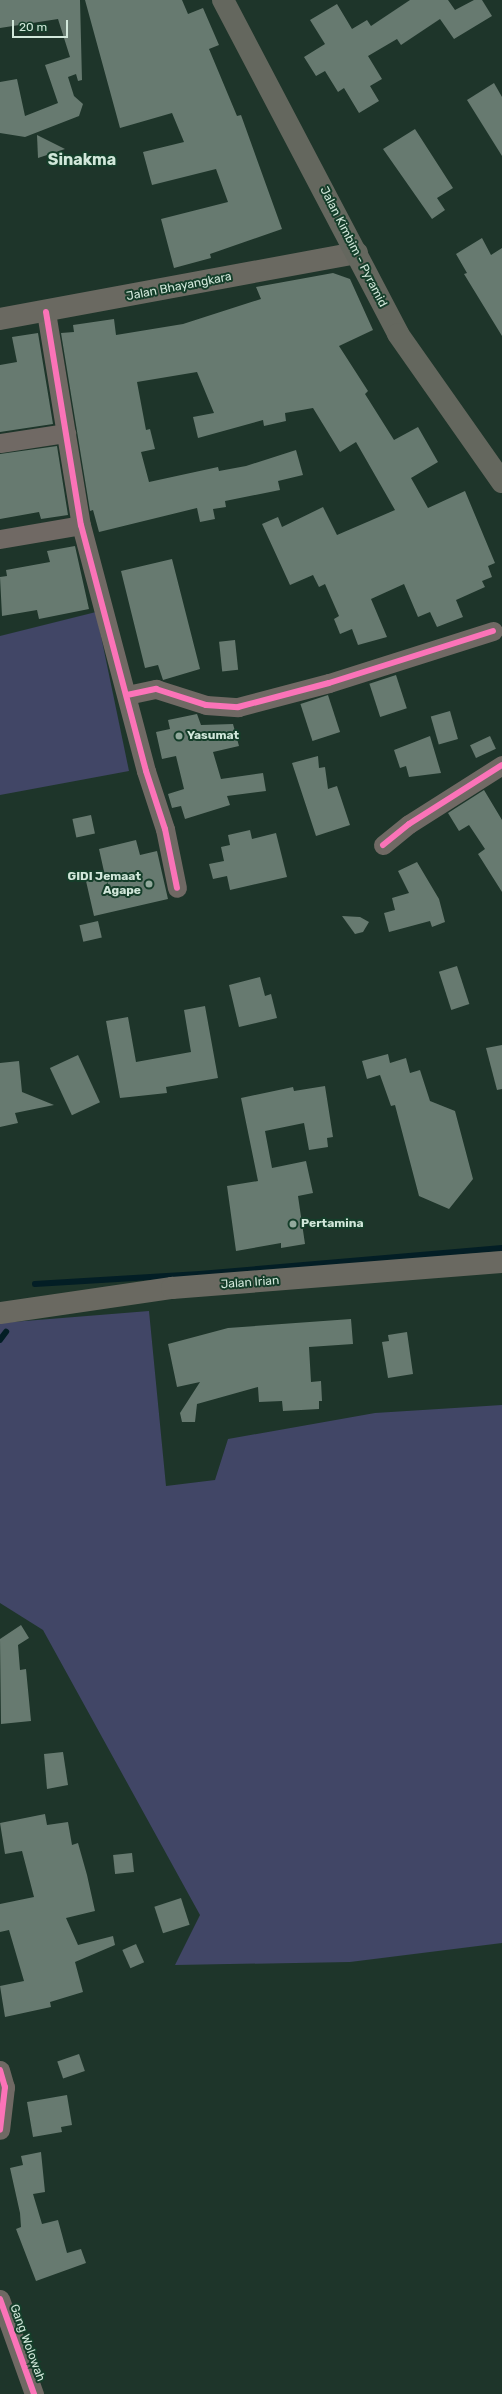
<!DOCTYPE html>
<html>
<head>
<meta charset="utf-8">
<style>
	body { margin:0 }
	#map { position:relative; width:502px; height:2394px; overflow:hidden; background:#1e352a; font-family:Rubik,sans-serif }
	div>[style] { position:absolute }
	.green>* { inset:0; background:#414666 }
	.stream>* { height:5.5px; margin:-2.75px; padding:0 2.75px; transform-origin:2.75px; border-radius:2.75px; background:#031e25 }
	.building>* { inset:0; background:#677a70; transform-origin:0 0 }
	.minor>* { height:19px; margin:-9.5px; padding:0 9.5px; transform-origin:9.5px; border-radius:9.5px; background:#706964 }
	.major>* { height:22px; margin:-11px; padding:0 11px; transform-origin:11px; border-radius:11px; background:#6a6961 }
	.highway>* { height:22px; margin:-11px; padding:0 11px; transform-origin:11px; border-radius:11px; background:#64675e }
	.cycleway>* { height:6px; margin:-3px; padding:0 3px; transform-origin:3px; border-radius:3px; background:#fb73b8 }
	.dots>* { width:11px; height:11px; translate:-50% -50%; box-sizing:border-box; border:2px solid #153e2a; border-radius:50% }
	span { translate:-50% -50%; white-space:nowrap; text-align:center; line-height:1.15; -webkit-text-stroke:4px #153e2a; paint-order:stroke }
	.street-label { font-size:12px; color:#d1e7da }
	.poi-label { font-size:12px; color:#d1e7da; font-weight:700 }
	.left { translate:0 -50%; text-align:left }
	.right { translate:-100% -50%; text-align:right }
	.district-label { font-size:16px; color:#d1e7da; font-weight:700 }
	.scale { position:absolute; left:12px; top:20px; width:56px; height:18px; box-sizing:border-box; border:2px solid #d1e7da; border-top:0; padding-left:5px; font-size:12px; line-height:14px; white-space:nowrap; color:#d1e7da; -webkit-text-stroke:3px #153e2a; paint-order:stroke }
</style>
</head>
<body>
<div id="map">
	<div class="green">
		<div style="clip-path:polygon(96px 612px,129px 771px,0 795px,0 636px)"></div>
		<div style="clip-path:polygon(149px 1311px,166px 1486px,215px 1480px,228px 1439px,375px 1413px,502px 1405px,502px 1943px,350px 1962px,175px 1965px,200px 1915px,43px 1630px,0 1603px,0 1323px)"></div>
	</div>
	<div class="stream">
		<div style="left:35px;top:1284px;width:165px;rotate:-3.5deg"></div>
		<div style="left:200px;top:1274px;width:303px;rotate:-4.9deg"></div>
		<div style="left:0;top:1340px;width:10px;rotate:-53deg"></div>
	</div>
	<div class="building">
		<div style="clip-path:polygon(0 0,80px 0,82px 80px,78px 81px,76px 74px,68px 77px,74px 96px,83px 104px,79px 116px,25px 137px,0 133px,0 82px,17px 79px,25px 116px,58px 103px,45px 65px,70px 57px,58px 19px,0 28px)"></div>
		<div style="clip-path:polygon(85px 0,182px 0,188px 14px,203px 8px,219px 45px,209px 49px,237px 116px,241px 115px,282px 229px,210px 254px,211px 258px,174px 268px,161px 219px,228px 202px,216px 169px,152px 185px,143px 152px,184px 142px,172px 113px,120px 128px)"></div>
		<div style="clip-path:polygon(410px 0,448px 0,455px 10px,474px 0,482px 0,492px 16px,454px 39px,440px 19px,401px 45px,397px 39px,368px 56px,382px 79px,370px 86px,379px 101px,359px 113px,344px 88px,338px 92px,325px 71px,316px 76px,304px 57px,325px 44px,310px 20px,337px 4px,352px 29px,367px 20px,371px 26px)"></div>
		<div style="clip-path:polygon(494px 83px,502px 97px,502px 156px,467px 100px)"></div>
		<div style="clip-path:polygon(415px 129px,453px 188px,437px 198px,445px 210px,432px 219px,383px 149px)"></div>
		<div style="clip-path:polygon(37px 135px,65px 149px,38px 158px)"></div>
		<div style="clip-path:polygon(482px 238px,491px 255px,502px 248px,502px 336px,464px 274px,467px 273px,456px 254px)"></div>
		<div style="clip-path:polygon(333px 273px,350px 279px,373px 330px,339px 346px,368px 391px,365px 394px,394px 440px,418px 427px,438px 462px,411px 478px,428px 508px,465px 491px,495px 563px,488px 566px,492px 577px,482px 581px,485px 587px,456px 600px,463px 617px,437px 627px,430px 612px,418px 617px,404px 584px,371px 599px,387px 637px,358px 645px,352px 629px,340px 634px,334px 619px,339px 616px,325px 584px,319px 587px,313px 575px,290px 585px,262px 524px,278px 517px,282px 527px,323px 507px,337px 535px,395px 510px,356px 442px,340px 452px,313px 408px,285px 413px,286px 421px,264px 426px,263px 420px,198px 438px,193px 417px,214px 413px,197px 372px,137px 382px,146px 430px,150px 429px,155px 449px,141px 452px,149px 482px,218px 467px,219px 471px,246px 466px,296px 450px,303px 475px,278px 481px,280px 490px,225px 501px,226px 507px,213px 509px,215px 519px,200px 522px,197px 508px,99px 532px,93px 510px,90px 511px,61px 333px,74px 332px,73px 325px,114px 319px,116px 335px,183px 324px,261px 299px,256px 287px)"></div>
		<div style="clip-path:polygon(38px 333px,53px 424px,0 432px,0 365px,17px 362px,12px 337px)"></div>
		<div style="clip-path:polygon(57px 446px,68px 515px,41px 519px,39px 512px,0 519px,0 454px)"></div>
		<div style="clip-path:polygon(75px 546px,89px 609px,39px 619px,37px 610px,2px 616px,0 577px,7px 576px,6px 570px,50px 562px,47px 551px)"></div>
		<div style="clip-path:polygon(172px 559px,200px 669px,163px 680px,158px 665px,145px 668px,121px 571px)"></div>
		<div style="left:235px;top:640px;width:30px;height:16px;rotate:84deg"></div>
		<div style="left:396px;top:675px;width:35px;height:28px;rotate:72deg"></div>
		<div style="left:328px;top:695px;width:39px;height:29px;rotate:72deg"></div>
		<div style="left:450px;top:711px;width:29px;height:20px;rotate:74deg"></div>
		<div style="clip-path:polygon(197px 714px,201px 725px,233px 724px,239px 746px,213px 752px,221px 779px,263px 773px,266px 791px,227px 796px,230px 805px,185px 819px,181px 806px,172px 808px,168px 794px,184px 789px,176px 756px,162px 759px,156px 732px,170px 729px,168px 720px)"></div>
		<div style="clip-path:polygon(430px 736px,441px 773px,409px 777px,406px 766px,400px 768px,394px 750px)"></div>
		<div style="left:490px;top:736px;width:14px;height:22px;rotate:65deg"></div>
		<div style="clip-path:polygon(318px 756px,319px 768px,325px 767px,328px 789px,337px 786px,350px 825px,316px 836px,292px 763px)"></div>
		<div style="clip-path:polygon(484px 790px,502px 820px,502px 892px,478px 854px,485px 849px,469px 825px,459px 831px,448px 813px)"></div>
		<div style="left:91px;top:815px;width:19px;height:19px;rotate:78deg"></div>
		<div style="clip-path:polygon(250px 830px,252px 839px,276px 833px,287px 877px,230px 890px,227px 876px,213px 879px,209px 864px,224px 861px,221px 847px,230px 845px,228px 835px)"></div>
		<div style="clip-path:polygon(136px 840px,140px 855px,157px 851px,168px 899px,94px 916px,86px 881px,105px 876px,99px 849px)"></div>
		<div style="clip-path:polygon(417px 862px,439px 899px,445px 922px,432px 927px,430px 921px,389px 932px,384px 913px,395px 910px,392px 898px,409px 893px,398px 871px)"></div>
		<div style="clip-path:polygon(342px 916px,360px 917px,369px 922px,363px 932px,355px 934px)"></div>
		<div style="left:98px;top:921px;width:17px;height:19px;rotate:77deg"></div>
		<div style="left:457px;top:966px;width:40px;height:19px;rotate:72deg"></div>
		<div style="clip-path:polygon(260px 977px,265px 996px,271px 994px,277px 1018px,239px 1027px,229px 985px)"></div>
		<div style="clip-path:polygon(205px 1006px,218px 1078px,166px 1087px,167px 1093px,120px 1098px,106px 1021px,128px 1017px,136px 1062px,191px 1052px,184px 1010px)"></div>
		<div style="clip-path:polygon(502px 1045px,502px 1089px,497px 1090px,486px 1048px)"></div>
		<div style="clip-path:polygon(388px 1054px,390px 1063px,406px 1058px,410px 1073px,420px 1070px,430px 1101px,455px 1111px,473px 1179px,449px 1209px,419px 1196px,395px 1105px,391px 1106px,380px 1075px,367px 1079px,362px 1061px)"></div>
		<div style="left:78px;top:1055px;width:52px;height:31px;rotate:65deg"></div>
		<div style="clip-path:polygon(19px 1061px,22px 1092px,54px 1105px,15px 1113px,18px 1123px,0 1127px,0 1063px)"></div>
		<div style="clip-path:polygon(325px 1086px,333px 1137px,327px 1138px,328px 1147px,309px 1150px,304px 1123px,265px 1131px,272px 1168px,306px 1161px,313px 1193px,298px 1196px,305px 1244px,281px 1248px,281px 1243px,236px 1251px,227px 1186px,258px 1181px,241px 1098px,293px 1087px,294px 1091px)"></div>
		<div style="clip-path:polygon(351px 1319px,353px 1344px,309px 1347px,311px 1382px,321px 1381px,322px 1401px,319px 1401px,319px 1409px,283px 1411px,282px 1401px,259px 1402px,258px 1387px,197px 1404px,195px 1422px,182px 1422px,180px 1413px,200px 1382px,177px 1387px,168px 1344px,228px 1328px)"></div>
		<div style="clip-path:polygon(407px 1332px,413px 1374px,388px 1378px,382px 1342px,389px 1341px,388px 1335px)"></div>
		<div style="clip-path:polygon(21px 1625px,29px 1638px,18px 1645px,20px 1670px,26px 1669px,31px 1721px,1px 1724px,0 1639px)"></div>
		<div style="clip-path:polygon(63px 1752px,68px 1785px,47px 1789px,44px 1754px)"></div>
		<div style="clip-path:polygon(45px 1814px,47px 1825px,68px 1822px,72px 1845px,78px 1843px,87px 1875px,95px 1911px,66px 1918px,78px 1945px,113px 1936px,115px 1945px,75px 1962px,83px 1992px,50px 2002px,51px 2007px,5px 2017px,0 1986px,24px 1981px,9px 1930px,0 1932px,0 1904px,34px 1897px,22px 1851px,5px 1854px,0 1823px)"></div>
		<div style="left:132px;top:1853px;width:19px;height:19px;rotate:84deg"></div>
		<div style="left:181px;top:1898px;width:28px;height:28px;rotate:72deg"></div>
		<div style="left:136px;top:1944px;width:20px;height:15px;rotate:66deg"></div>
		<div style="left:79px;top:2054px;width:18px;height:23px;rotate:71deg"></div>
		<div style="clip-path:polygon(67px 2095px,72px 2125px,61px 2127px,62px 2132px,33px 2137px,27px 2102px)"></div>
		<div style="clip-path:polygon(41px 2152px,45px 2192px,33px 2194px,42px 2224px,58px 2220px,67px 2253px,81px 2249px,86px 2263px,36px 2281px,16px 2229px,21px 2227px,20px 2213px,10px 2168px,23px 2165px,21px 2156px)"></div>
	</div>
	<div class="minor">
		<div style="left:46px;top:312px;width:216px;rotate:80.7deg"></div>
		<div style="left:81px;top:525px;width:254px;rotate:75.2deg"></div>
		<div style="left:146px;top:771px;width:61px;rotate:71.9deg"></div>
		<div style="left:165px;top:829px;width:60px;rotate:78.5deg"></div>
		<div style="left:0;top:443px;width:67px;rotate:-8.6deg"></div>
		<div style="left:0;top:539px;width:82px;rotate:-9.8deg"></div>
		<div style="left:127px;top:695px;width:30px;rotate:-12deg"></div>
		<div style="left:156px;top:689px;width:52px;rotate:17.7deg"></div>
		<div style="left:206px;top:705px;width:32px;rotate:4deg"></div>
		<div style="left:238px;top:707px;width:94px;rotate:-14.8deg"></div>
		<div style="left:329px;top:683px;width:172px;rotate:-17.6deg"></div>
		<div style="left:383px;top:845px;width:33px;rotate:-39deg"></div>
		<div style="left:409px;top:824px;width:110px;rotate:-32.4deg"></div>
		<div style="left:0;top:2070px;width:18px;rotate:74deg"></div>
		<div style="left:5px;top:2087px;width:43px;rotate:96.6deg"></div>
		<div style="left:0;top:2299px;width:101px;rotate:70.3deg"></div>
	</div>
	<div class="major">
		<div style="left:0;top:319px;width:363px;rotate:-10.5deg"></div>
		<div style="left:0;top:1313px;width:174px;rotate:-8.3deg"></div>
		<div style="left:172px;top:1288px;width:331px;rotate:-4.5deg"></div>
	</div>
	<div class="highway">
		<div style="left:223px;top:0;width:377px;rotate:62.3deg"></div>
		<div style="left:398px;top:334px;width:181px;rotate:54.9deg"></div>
	</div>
	<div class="cycleway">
		<div style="left:46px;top:312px;width:216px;rotate:80.7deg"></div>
		<div style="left:81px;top:525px;width:254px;rotate:75.2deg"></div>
		<div style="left:146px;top:771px;width:61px;rotate:71.9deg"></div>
		<div style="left:165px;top:829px;width:60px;rotate:78.5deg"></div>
		<div style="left:127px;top:695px;width:30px;rotate:-12deg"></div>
		<div style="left:156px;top:689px;width:52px;rotate:17.7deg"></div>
		<div style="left:206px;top:705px;width:32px;rotate:4deg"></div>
		<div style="left:238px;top:707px;width:94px;rotate:-14.8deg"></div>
		<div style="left:329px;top:683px;width:172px;rotate:-17.6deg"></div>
		<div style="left:383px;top:845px;width:33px;rotate:-39deg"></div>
		<div style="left:409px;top:824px;width:110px;rotate:-32.4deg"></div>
		<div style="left:0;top:2070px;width:18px;rotate:74deg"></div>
		<div style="left:5px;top:2087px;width:43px;rotate:96.6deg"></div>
		<div style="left:0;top:2299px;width:101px;rotate:70.3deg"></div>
	</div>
	<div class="dots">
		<div style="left:179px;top:736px;background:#92a99c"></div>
		<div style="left:149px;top:884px;background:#92a99c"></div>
		<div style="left:293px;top:1224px;background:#92a99c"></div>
	</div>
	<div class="street-label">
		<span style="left:353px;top:247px;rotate:63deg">Jalan Kimbim - Pyramid</span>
		<span style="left:179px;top:287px;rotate:-11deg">Jalan Bhayangkara</span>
		<span style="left:250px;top:1283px;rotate:-4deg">Jalan Irian</span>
		<span style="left:27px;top:2343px;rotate:70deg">Gang Wolowah</span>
	</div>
	<div class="poi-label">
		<span class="left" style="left:187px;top:736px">Yasumat</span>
		<span class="right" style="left:141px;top:884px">GIDI Jemaat<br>Agape</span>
		<span class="left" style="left:301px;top:1224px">Pertamina</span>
	</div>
	<div class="district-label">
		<span style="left:82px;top:160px">Sinakma</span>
	</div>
	<div class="scale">20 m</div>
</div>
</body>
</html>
